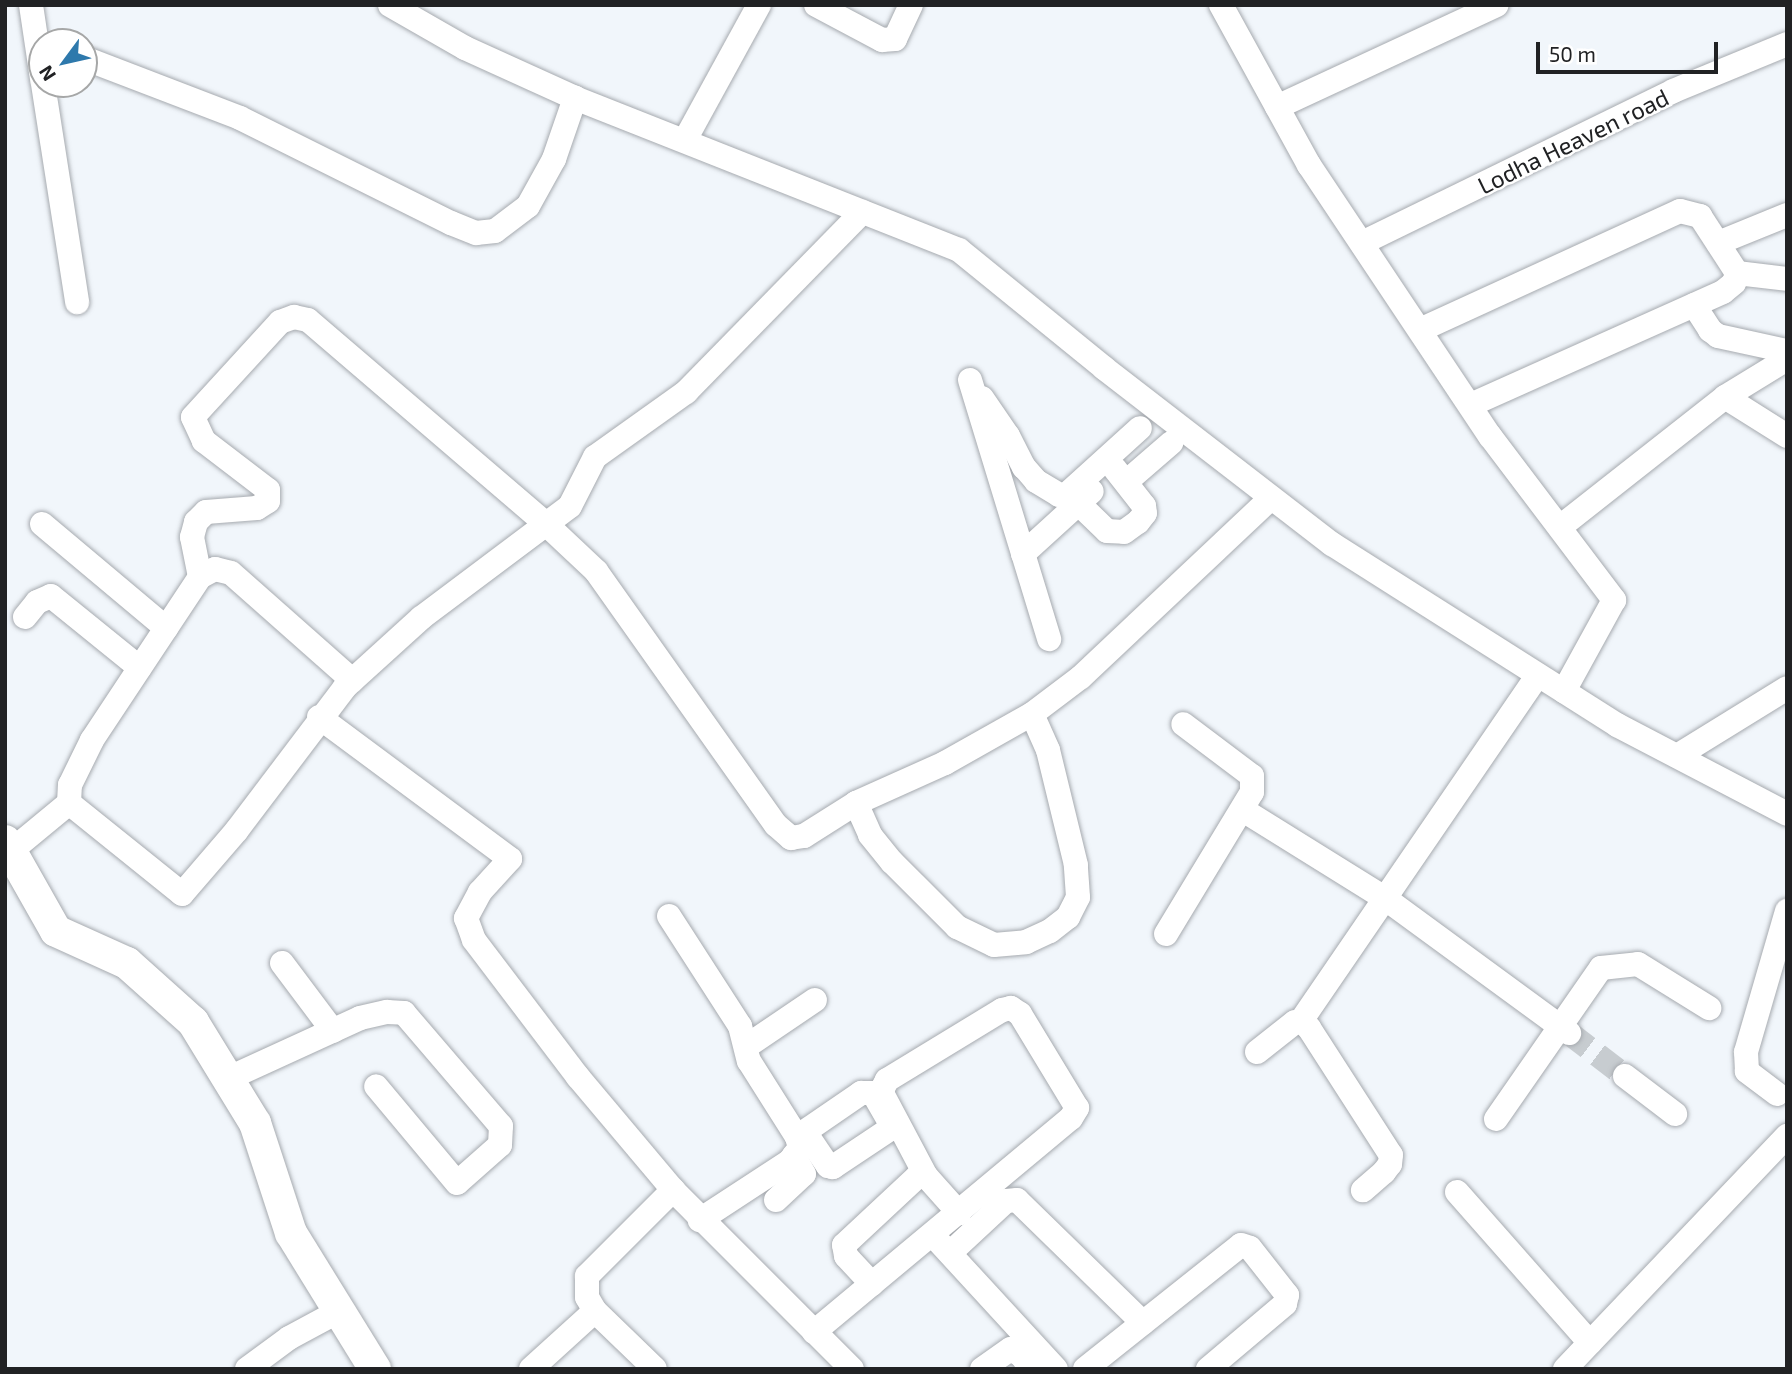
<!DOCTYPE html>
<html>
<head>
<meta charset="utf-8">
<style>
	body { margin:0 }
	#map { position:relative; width:1792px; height:1374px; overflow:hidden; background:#f1f6fb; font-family:"Exo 2",sans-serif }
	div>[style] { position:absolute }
	.minor-tunnel>* { height:24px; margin-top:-12px; transform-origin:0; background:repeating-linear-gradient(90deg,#c7ccd0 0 24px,transparent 0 36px) }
	.roads { filter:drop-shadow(0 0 2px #a6aaaf) drop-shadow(0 0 2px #a6aaaf) }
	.minor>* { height:24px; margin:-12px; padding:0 12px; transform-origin:12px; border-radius:12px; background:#fff }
	.tertiary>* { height:32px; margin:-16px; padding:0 16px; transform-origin:16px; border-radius:16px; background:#fff }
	span { translate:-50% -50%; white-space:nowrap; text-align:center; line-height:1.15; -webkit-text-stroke:5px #fff; paint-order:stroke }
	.street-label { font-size:24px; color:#212224 }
	.frame { position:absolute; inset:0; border:7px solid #212224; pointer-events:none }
	.north { position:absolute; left:28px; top:28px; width:70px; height:70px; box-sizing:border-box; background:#fff; border:2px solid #a6a7a7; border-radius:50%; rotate:237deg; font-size:19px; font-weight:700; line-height:28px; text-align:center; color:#212224 }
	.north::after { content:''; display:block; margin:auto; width:24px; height:32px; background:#2e79ac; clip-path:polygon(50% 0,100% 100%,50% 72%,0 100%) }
	.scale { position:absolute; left:1536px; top:42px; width:182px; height:32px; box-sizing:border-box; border:4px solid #212224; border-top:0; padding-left:9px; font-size:21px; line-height:24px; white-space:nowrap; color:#212224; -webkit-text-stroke:5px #fff; paint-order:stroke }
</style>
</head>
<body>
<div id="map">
	<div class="minor-tunnel">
		<div style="left:1569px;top:1033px;width:71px;rotate:37.5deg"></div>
	</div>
	<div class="roads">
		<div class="minor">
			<div style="left:31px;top:5px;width:75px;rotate:81.5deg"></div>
			<div style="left:390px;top:5px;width:86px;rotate:29.8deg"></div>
			<div style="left:465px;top:48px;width:121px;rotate:24.4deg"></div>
			<div style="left:575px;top:98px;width:413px;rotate:21.6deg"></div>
			<div style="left:959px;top:250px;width:187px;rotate:39.1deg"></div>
			<div style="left:1104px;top:368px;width:288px;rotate:37.7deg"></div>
			<div style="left:1332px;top:544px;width:338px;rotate:32.4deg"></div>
			<div style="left:1617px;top:725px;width:192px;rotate:27.6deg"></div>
			<div style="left:816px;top:5px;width:75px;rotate:27.9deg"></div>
			<div style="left:882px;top:40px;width:13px;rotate:-4deg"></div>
			<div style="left:895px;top:39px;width:38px;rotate:-65deg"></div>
			<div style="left:1221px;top:5px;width:183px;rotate:61.2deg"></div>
			<div style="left:1309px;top:165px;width:326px;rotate:56.3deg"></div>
			<div style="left:1490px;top:436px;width:206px;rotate:52.9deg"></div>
			<div style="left:1614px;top:600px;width:104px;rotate:118.8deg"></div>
			<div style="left:84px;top:58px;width:167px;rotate:21deg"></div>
			<div style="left:240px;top:118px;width:236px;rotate:26.5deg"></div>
			<div style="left:451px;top:223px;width:27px;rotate:22deg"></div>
			<div style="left:476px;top:233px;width:19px;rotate:-6deg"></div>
			<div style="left:495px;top:231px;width:41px;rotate:-37.1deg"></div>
			<div style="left:528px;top:206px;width:54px;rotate:-61deg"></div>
			<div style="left:554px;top:159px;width:65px;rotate:-71deg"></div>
			<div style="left:43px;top:84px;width:221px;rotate:81.1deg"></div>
			<div style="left:1277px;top:107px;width:242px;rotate:-24.9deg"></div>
			<div style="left:685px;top:140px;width:154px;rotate:-61.3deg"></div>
			<div style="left:1362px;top:243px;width:346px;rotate:-26deg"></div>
			<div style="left:1673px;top:91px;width:123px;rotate:-22.4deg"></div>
			<div style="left:1718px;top:243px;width:74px;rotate:-22.1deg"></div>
			<div style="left:1737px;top:273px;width:50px;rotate:6.8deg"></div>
			<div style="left:1694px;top:305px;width:30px;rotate:57deg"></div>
			<div style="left:1710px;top:330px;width:10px;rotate:37deg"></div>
			<div style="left:1718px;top:336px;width:71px;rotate:12.3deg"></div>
			<div style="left:1420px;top:330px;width:286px;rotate:-24.6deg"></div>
			<div style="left:1680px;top:211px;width:21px;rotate:14deg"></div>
			<div style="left:1700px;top:216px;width:68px;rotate:57deg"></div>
			<div style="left:1737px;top:273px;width:10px;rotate:107deg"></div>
			<div style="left:1734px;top:283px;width:14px;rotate:141deg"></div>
			<div style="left:1723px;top:292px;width:277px;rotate:155.9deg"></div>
			<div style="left:970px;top:380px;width:271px;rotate:73deg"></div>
			<div style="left:1725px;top:397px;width:73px;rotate:32.2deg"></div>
			<div style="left:982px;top:398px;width:46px;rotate:55.6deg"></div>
			<div style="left:1008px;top:436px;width:35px;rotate:63deg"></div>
			<div style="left:1024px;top:467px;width:18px;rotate:49deg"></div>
			<div style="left:1036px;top:481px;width:27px;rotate:31deg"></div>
			<div style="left:1059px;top:495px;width:6px;rotate:9deg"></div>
			<div style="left:1065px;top:496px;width:101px;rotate:-42.2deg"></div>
			<div style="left:1126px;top:482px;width:60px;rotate:-40.9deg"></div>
			<div style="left:1078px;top:503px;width:40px;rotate:44deg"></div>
			<div style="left:1107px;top:531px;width:17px;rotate:3deg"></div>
			<div style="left:1124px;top:532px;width:17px;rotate:-36deg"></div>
			<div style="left:1138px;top:522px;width:11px;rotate:-52deg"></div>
			<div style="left:1145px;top:513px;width:7px;rotate:-98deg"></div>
			<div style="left:1144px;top:506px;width:47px;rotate:-128.1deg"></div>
			<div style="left:42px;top:524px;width:162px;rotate:40deg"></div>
			<div style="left:1560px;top:527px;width:210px;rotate:-38.2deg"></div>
			<div style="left:1725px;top:397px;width:73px;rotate:-31.5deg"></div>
			<div style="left:1023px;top:554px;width:93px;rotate:-42.4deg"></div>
			<div style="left:200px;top:577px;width:41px;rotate:-101.3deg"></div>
			<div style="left:192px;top:537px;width:16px;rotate:-75deg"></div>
			<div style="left:196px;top:522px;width:14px;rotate:-45deg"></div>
			<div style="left:206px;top:512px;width:51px;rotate:-4.5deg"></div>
			<div style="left:257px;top:508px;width:13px;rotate:-32deg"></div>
			<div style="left:268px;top:501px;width:11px;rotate:-90deg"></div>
			<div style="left:268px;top:490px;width:81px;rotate:-142.6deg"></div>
			<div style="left:204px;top:441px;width:26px;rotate:-115deg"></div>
			<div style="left:193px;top:417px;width:129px;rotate:-47.5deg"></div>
			<div style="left:280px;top:322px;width:15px;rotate:-20deg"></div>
			<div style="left:294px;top:317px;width:14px;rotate:12deg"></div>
			<div style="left:308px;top:320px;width:313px;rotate:40.6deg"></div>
			<div style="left:546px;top:524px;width:69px;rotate:43.2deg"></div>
			<div style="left:596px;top:571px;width:311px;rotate:54.7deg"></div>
			<div style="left:776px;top:825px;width:20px;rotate:41deg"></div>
			<div style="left:791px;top:838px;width:13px;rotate:-9deg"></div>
			<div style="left:804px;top:836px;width:62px;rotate:-32.4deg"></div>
			<div style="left:856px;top:803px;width:98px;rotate:-24.2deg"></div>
			<div style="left:945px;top:763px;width:100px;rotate:-29.4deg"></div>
			<div style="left:1032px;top:714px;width:61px;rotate:-37.1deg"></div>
			<div style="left:1081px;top:677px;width:261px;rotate:-43.3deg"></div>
			<div style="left:25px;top:617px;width:19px;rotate:-51deg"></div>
			<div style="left:37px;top:602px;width:15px;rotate:-23deg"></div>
			<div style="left:51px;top:596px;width:114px;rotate:39deg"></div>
			<div style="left:319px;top:717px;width:238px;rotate:36.6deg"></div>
			<div style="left:510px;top:859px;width:45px;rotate:132.3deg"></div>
			<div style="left:480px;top:892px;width:30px;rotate:118deg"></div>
			<div style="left:466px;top:918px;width:23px;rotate:70deg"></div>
			<div style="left:474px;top:940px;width:172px;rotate:52.8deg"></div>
			<div style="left:578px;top:1077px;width:148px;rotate:49.9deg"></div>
			<div style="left:673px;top:1190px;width:253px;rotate:45deg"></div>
			<div style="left:1677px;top:756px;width:129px;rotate:-31.7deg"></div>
			<div style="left:69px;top:803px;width:18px;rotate:-87deg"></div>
			<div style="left:70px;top:785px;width:50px;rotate:-63.9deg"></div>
			<div style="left:92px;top:740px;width:196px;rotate:-56.5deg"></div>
			<div style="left:200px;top:577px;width:17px;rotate:-28deg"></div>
			<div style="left:215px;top:569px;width:16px;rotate:14deg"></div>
			<div style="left:231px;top:573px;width:162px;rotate:41.5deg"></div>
			<div style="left:856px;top:803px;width:35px;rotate:66deg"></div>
			<div style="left:870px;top:835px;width:35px;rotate:51deg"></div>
			<div style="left:892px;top:862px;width:92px;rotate:45deg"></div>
			<div style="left:957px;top:927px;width:41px;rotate:25.9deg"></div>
			<div style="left:994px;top:945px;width:32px;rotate:-5deg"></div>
			<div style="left:1026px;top:942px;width:26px;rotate:-25deg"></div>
			<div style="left:1050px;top:931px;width:23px;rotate:-38deg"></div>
			<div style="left:1068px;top:917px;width:22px;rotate:-63deg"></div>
			<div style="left:1078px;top:897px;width:32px;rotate:-94deg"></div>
			<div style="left:1076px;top:865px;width:118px;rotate:-103.7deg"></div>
			<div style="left:1048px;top:750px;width:39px;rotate:-114deg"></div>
			<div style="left:1243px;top:810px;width:168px;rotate:31.9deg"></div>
			<div style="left:1386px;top:899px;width:227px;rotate:36.2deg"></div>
			<div style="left:11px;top:851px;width:75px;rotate:-39.6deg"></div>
			<div style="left:69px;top:803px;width:145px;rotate:38.8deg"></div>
			<div style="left:182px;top:894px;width:84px;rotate:-49.3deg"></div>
			<div style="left:237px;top:830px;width:179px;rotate:-52.9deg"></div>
			<div style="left:345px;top:687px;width:103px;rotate:-42.2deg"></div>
			<div style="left:421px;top:618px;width:186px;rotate:-36.9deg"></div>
			<div style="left:570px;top:506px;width:55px;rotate:-63deg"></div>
			<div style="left:595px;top:457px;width:112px;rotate:-35.5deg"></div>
			<div style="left:686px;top:392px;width:252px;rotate:-45.6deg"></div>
			<div style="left:669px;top:916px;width:131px;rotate:57.2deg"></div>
			<div style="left:740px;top:1026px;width:36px;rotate:76deg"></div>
			<div style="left:749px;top:1061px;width:90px;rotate:57.7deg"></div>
			<div style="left:797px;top:1137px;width:11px;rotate:75deg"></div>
			<div style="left:800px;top:1148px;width:16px;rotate:128deg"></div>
			<div style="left:790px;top:1161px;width:108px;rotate:146.8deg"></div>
			<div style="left:1166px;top:934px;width:166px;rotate:-58.8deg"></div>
			<div style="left:1252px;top:792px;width:16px;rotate:-90deg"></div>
			<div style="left:1252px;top:776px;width:86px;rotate:-143deg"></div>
			<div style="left:282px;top:963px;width:85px;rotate:53.1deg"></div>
			<div style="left:1301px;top:1021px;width:419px;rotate:-55.6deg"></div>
			<div style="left:747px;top:1046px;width:82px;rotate:-34.1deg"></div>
			<div style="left:1257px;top:1052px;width:48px;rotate:-38.3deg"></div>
			<div style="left:1295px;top:1022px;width:6px;rotate:-9deg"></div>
			<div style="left:1301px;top:1021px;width:11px;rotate:41deg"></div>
			<div style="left:1309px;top:1028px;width:151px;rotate:57.2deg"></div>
			<div style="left:1391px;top:1155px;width:9px;rotate:96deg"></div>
			<div style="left:1390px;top:1164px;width:10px;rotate:127deg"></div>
			<div style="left:1384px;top:1172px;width:28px;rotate:139deg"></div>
			<div style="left:1625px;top:1076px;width:63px;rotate:37.2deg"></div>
			<div style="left:227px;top:1079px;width:146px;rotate:-24.6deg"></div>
			<div style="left:360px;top:1018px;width:28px;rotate:-13deg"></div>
			<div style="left:387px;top:1012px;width:17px;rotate:3deg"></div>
			<div style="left:404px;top:1013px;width:149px;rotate:49.4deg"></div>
			<div style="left:501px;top:1126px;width:19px;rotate:93deg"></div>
			<div style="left:500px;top:1145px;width:57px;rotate:138.5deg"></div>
			<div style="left:457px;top:1183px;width:126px;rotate:-129.9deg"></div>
			<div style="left:1777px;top:1094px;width:38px;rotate:-143deg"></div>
			<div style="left:1747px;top:1071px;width:19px;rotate:-93deg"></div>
			<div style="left:1746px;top:1052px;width:147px;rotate:-73.8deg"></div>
			<div style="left:1496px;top:1119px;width:184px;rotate:-55.2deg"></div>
			<div style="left:1601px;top:968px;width:37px;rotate:-6deg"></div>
			<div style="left:1638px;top:964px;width:84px;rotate:31.8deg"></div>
			<div style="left:797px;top:1137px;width:78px;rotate:-34.5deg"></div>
			<div style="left:861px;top:1093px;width:12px"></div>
			<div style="left:873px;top:1093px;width:34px;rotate:60deg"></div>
			<div style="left:890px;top:1123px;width:6px;rotate:90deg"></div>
			<div style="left:890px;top:1129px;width:69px;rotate:146.3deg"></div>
			<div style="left:833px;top:1167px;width:5px;rotate:-169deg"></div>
			<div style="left:828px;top:1166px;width:41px;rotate:-124.1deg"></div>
			<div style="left:1457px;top:1192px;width:201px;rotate:48.6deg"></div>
			<div style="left:776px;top:1200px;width:38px;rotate:-43deg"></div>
			<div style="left:804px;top:1174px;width:21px;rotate:-119deg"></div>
			<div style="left:940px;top:1243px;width:171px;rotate:47.4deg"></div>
			<div style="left:950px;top:1253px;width:76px;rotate:-42.9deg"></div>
			<div style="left:1006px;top:1201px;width:11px;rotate:-5deg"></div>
			<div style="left:1017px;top:1200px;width:176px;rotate:44.3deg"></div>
			<div style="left:872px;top:1284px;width:38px;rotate:-133deg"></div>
			<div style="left:846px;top:1256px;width:11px;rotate:-100deg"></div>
			<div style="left:844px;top:1245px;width:100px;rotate:-43deg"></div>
			<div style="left:917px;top:1177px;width:9px;rotate:-6deg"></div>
			<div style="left:926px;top:1176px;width:50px;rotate:48.3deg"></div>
			<div style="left:595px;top:1311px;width:83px;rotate:44deg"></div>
			<div style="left:814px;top:1332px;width:334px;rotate:-39.8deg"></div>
			<div style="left:1071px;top:1118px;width:12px;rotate:-59deg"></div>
			<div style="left:1077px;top:1108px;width:110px;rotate:-121.2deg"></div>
			<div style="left:1020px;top:1014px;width:11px;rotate:-146deg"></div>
			<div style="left:1011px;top:1008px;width:9px;rotate:167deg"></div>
			<div style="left:1002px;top:1010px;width:135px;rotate:148.7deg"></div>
			<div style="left:887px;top:1080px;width:7px;rotate:117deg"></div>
			<div style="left:884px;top:1086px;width:7px;rotate:106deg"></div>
			<div style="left:882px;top:1093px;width:94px;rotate:62.1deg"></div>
			<div style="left:247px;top:1369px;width:52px;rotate:-36.4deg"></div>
			<div style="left:289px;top:1338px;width:59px;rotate:-28.3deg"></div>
			<div style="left:531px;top:1369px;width:86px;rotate:-42.2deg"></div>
			<div style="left:595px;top:1311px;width:16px;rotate:-120deg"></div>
			<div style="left:587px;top:1297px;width:21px;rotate:-90deg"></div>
			<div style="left:587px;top:1276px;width:122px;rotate:-45deg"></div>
			<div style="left:982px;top:1369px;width:35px;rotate:-35deg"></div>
			<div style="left:1011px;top:1349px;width:13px;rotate:32deg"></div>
			<div style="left:1022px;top:1356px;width:16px;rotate:55deg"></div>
			<div style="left:1085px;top:1369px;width:199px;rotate:-38.5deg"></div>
			<div style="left:1241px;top:1245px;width:9px;rotate:18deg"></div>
			<div style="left:1250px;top:1248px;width:60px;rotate:51.8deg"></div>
			<div style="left:1287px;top:1295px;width:9px;rotate:103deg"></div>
			<div style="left:1285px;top:1304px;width:101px;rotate:139.8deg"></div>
			<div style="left:1565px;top:1369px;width:322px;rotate:-46.4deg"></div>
		</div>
		<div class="tertiary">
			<div style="left:5px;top:841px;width:103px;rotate:60.5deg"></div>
			<div style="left:56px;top:931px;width:78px;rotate:24.3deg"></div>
			<div style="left:127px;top:963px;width:89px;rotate:41.8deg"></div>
			<div style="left:193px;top:1022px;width:119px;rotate:58.5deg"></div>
			<div style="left:255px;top:1123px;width:116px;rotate:71.9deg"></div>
			<div style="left:291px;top:1233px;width:160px;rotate:58.3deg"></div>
		</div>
	</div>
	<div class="street-label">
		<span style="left:1573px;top:141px;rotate:-26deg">Lodha Heaven road</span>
	</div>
	<div class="frame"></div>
	<div class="north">N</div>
	<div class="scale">50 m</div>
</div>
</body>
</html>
